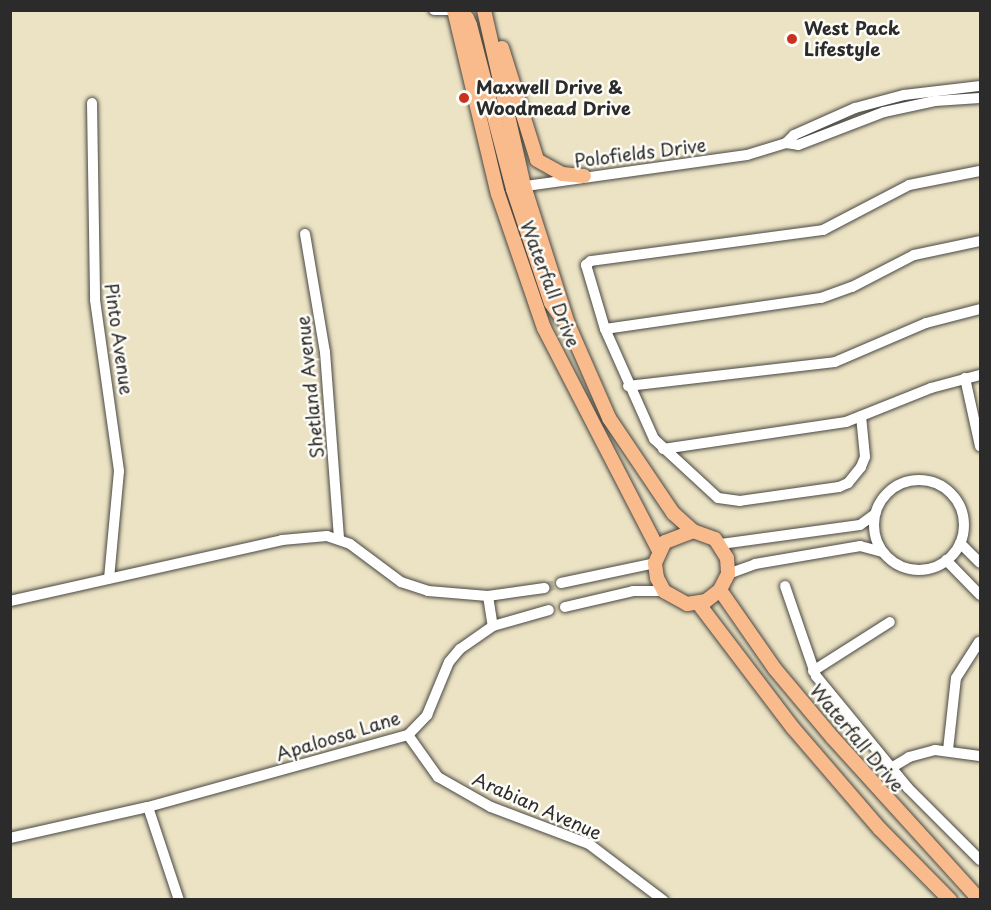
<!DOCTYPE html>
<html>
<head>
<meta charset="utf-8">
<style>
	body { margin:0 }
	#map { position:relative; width:991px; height:910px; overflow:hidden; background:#ece3c4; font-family:"Playpen Sans",sans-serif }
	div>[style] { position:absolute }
	.minor-tunnel>* { height:10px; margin-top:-5px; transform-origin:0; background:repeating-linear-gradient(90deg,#c5bea5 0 10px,transparent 0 15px) }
	.roads { filter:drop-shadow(0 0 2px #484742) drop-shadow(0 0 2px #484742) }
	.minor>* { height:10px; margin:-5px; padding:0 5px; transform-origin:5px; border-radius:5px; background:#fff }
	.minor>.ring { margin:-5px; padding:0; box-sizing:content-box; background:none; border:10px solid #fff; border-radius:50% }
	.major>* { height:14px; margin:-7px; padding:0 7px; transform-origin:7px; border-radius:7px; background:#fabb8c }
	.dots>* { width:16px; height:16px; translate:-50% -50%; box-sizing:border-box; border:3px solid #fdfcf7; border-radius:50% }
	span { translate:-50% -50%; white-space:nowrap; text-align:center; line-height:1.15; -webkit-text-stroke:5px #fdfcf7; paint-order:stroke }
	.poi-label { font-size:18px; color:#2b2b2b; font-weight:700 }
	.left { translate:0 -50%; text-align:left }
	.street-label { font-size:18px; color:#2b2b2b }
	.frame { position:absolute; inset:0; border:12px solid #2b2b2b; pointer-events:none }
</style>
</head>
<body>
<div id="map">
	<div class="minor-tunnel">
		<div style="left:544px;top:588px;width:18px;rotate:-16deg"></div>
	</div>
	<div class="roads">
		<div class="minor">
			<div style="left:434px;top:10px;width:17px"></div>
			<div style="left:92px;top:103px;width:197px;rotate:89.1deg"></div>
			<div style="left:95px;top:300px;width:173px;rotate:82deg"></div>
			<div style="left:119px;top:471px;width:108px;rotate:95.3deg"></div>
			<div style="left:786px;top:143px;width:11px;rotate:-45deg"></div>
			<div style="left:794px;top:135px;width:67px;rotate:-23.9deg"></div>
			<div style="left:855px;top:108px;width:51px;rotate:-14.9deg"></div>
			<div style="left:904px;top:95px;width:77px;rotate:-6.8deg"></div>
			<div style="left:519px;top:187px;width:230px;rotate:-8deg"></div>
			<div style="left:747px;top:155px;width:41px;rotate:-17.1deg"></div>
			<div style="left:786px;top:143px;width:12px;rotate:9deg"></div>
			<div style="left:798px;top:145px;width:92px;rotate:-21deg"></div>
			<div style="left:884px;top:112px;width:52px;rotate:-12.2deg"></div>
			<div style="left:935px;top:101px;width:45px;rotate:-3.8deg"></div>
			<div style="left:305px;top:234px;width:120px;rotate:80.4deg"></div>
			<div style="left:325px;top:352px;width:188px;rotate:85.7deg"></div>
			<div style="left:605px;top:329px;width:218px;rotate:-8.2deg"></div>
			<div style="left:821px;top:298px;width:33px;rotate:-20deg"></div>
			<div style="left:852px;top:287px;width:70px;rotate:-27.3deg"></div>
			<div style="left:914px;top:255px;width:67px;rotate:-12deg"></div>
			<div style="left:965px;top:378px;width:70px;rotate:77.6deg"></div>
			<div style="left:628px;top:386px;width:208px;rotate:-6.6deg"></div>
			<div style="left:835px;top:362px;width:99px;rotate:-23.2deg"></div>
			<div style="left:926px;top:323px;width:56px;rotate:-14.5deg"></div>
			<div style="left:861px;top:416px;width:41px;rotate:84.4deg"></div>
			<div style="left:865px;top:457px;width:11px;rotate:112deg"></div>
			<div style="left:861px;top:467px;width:21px;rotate:129deg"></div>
			<div style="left:848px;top:483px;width:10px;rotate:156deg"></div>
			<div style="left:839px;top:487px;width:100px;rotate:172deg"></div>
			<div style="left:740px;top:501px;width:22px;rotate:-172deg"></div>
			<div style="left:718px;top:498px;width:87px;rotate:-137.3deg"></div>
			<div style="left:654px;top:439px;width:120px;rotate:-114deg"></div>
			<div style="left:605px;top:329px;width:67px;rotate:-106.5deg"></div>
			<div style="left:586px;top:265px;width:6px;rotate:-39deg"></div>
			<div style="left:591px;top:261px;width:234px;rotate:-7.6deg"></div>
			<div style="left:823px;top:230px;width:97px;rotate:-27.6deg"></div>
			<div style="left:909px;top:185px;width:72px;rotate:-11.2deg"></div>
			<div style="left:663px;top:449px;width:185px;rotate:-8.4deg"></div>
			<div style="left:846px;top:422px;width:92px;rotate:-21.8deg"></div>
			<div style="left:931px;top:388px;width:51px;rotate:-14.9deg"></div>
			<div class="ring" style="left:874px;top:480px;width:80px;height:80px"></div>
			<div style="left:960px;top:543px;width:28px;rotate:45deg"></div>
			<div style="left:721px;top:544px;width:140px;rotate:-7.8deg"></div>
			<div style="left:860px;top:525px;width:19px;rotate:-36deg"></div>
			<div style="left:946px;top:560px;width:49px;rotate:45.8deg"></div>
			<div style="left:728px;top:574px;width:29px;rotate:-20deg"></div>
			<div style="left:755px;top:564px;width:107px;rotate:-9.7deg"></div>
			<div style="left:860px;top:546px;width:23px;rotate:15deg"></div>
			<div style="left:561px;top:583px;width:96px;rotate:-12deg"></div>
			<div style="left:785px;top:586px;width:95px;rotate:71deg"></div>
			<div style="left:816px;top:676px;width:145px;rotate:50.6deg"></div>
			<div style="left:908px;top:788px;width:102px;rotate:45deg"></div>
			<div style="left:488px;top:596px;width:30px;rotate:81deg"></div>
			<div style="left:10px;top:601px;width:279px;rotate:-12.6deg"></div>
			<div style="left:282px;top:540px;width:45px;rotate:-5.1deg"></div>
			<div style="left:327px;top:536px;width:24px;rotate:19deg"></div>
			<div style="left:350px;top:544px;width:64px;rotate:36.7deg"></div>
			<div style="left:401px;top:582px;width:28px;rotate:18deg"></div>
			<div style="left:428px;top:591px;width:60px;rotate:4.8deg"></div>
			<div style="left:488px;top:596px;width:57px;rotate:-8.1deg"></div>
			<div style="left:565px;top:607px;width:70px;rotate:-13.2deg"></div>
			<div style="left:633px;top:591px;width:31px"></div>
			<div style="left:813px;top:671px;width:91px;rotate:-32.5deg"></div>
			<div style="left:408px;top:735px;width:52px;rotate:54.5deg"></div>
			<div style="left:438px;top:777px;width:61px;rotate:29.5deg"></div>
			<div style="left:491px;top:807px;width:105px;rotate:20.7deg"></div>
			<div style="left:589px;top:844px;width:93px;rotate:37.1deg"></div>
			<div style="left:948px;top:750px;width:72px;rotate:-83.7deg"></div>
			<div style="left:956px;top:678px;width:43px;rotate:-57.4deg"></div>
			<div style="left:891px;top:768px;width:21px;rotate:-31deg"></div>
			<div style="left:909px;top:757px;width:27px;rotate:-15deg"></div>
			<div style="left:935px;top:750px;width:45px;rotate:7.6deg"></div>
			<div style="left:148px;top:807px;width:98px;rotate:71.6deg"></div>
			<div style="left:10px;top:838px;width:141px;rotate:-12.7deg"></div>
			<div style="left:148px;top:807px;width:270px;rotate:-15.5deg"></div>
			<div style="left:408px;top:735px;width:28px;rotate:-46deg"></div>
			<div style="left:427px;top:715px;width:57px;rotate:-67.5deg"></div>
			<div style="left:449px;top:662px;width:17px;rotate:-50deg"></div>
			<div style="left:460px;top:649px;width:40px;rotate:-34.9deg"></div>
			<div style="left:493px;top:626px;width:58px;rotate:-15.9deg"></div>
		</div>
		<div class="major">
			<div style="left:454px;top:10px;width:189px;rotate:76.6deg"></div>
			<div style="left:498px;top:194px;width:142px;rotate:71.1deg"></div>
			<div style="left:544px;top:328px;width:251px;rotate:62.7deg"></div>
			<div style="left:454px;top:10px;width:15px;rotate:32deg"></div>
			<div style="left:467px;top:18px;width:8px;rotate:67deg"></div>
			<div style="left:470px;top:25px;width:170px;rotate:75.3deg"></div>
			<div style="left:513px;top:189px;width:120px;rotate:71.6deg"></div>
			<div style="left:551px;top:303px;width:19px;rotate:55deg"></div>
			<div style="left:484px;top:10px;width:180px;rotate:77.2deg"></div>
			<div style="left:524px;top:186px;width:145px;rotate:72.3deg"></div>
			<div style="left:568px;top:324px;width:103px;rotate:66.4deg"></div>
			<div style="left:609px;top:418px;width:115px;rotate:56deg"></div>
			<div style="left:673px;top:513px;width:27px;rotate:42deg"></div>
			<div style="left:693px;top:531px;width:23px;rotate:20deg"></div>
			<div style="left:715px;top:539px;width:22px;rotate:58deg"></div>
			<div style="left:727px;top:558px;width:16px;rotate:86deg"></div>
			<div style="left:728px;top:574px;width:18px;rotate:117deg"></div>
			<div style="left:720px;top:590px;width:18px;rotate:142deg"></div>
			<div style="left:706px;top:601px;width:19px;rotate:171deg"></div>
			<div style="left:687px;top:604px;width:26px;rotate:-151deg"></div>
			<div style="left:664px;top:591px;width:15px;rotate:-118deg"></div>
			<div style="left:657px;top:578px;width:15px;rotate:-98deg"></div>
			<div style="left:655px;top:563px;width:23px;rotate:-65deg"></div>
			<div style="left:665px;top:542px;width:30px;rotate:-21deg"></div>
			<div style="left:502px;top:48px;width:117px;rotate:72.6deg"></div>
			<div style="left:537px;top:160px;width:29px;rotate:29deg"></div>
			<div style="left:562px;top:174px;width:22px;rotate:5deg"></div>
			<div style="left:720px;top:590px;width:96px;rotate:55.2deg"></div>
			<div style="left:775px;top:669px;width:89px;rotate:50deg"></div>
			<div style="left:832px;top:737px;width:220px;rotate:47.8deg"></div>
			<div style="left:698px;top:603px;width:157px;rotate:52.8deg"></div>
			<div style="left:793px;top:728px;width:133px;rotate:49.3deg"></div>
			<div style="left:880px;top:829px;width:100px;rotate:45.4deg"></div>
		</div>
	</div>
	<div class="dots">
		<div style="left:792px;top:39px;background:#c8321e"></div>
		<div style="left:464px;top:98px;background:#c8321e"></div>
	</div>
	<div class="poi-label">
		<span class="left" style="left:804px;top:39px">West Pack<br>Lifestyle</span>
		<span class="left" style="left:476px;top:98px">Maxwell Drive &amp;<br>Woodmead Drive</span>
	</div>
	<div class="street-label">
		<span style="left:640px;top:153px;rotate:-7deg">Polofields Drive</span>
		<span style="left:550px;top:284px;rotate:69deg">Waterfall Drive</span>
		<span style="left:119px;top:339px;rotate:82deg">Pinto Avenue</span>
		<span style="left:310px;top:387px;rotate:-96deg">Shetland Avenue</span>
		<span style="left:338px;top:736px;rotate:-17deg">Apaloosa Lane</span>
		<span style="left:857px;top:738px;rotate:50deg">Waterfall Drive</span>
		<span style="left:537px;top:806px;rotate:24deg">Arabian Avenue</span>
	</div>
	<div class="frame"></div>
</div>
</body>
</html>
